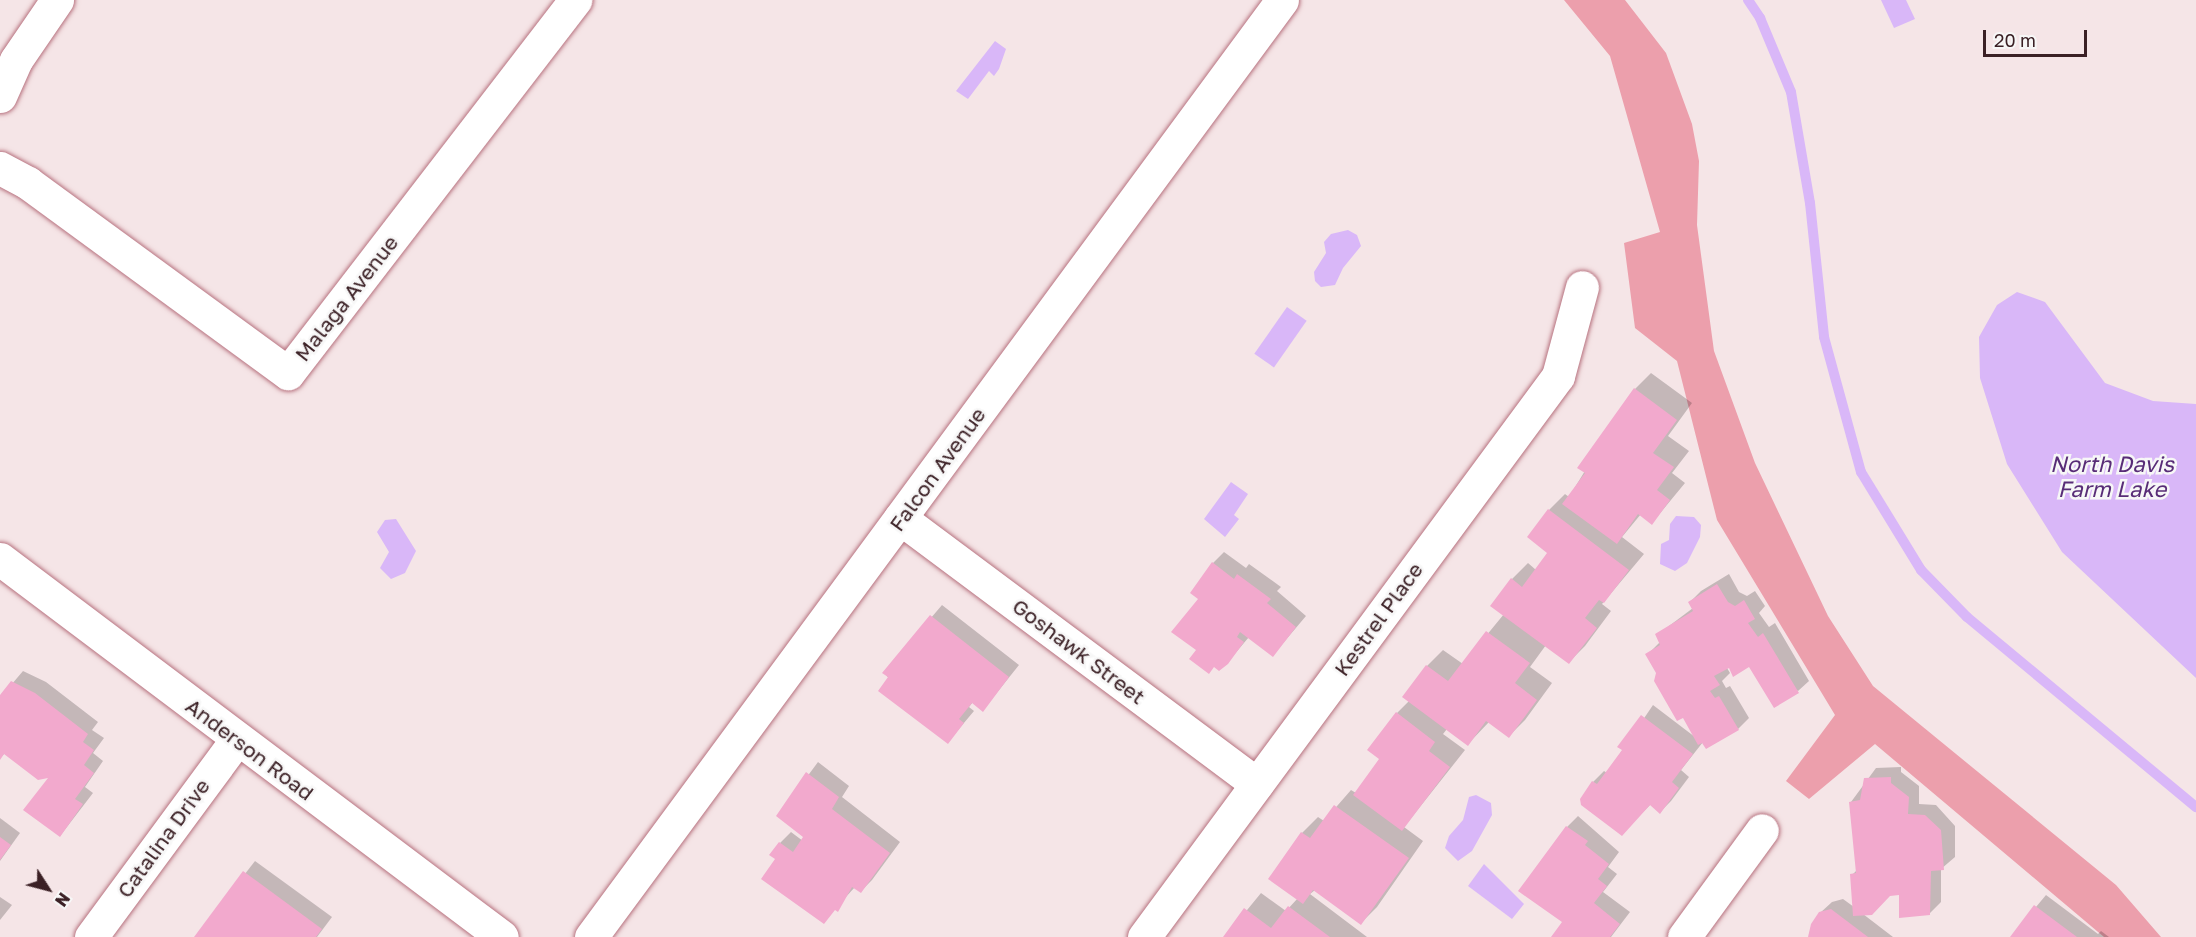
<!DOCTYPE html>
<html>
<head>
<meta charset="utf-8">
<style>
	body { margin:0 }
	#map { position:relative; width:2196px; height:937px; overflow:hidden; background:#f5e5e7; font-family:"Golos Text",sans-serif }
	div>[style] { position:absolute }
	.green>* { inset:0; background:#ec9fac }
	.water>* { inset:0; background:#d9b7f8; transform-origin:0 0 }
	.shadow>* { inset:0; background:#0003 }
	.stream>* { height:10px; margin:-5px; padding:0 5px; transform-origin:5px; border-radius:5px; background:#d9b7f8 }
	.building>* { inset:0; background:#f2a9cd }
	.roads { filter:drop-shadow(0 0 2px #b7727f) drop-shadow(0 0 2px #b7727f) }
	.minor>* { height:33px; margin:-16.5px; padding:0 16.5px; transform-origin:16.5px; border-radius:16.5px; background:#fff }
	.tertiary>* { height:33px; margin:-16.5px; padding:0 16.5px; transform-origin:16.5px; border-radius:16.5px; background:#fff }
	span { translate:-50% -50%; white-space:nowrap; text-align:center; line-height:1.15; -webkit-text-stroke:5px #f7f7f7; paint-order:stroke }
	.street-label { font-size:21px; color:#3b2025 }
	.water-label { font-size:22px; color:#582c77; font-style:italic }
	.north { position:absolute; left:18px; top:859px; width:60px; height:60px; -webkit-text-stroke:4px #f7f7f7; paint-order:stroke; rotate:126deg; font-size:16px; font-weight:700; line-height:24px; text-align:center; color:#3b2025 }
	.north::after { content:''; display:block; margin:auto; width:21px; height:27px; background:#3b2025; clip-path:polygon(50% 0,100% 100%,50% 72%,0 100%) }
	.scale { position:absolute; left:1983px; top:30px; width:104px; height:27px; box-sizing:border-box; border:3px solid #3b2025; border-top:0; padding-left:8px; font-size:18px; line-height:21px; white-space:nowrap; color:#3b2025; -webkit-text-stroke:4px #f7f7f7; paint-order:stroke }
</style>
</head>
<body>
<div id="map">
	<div class="green">
		<div style="clip-path:polygon(1564px 0,1625px 0,1666px 53px,1692px 124px,1699px 161px,1697px 225px,1714px 351px,1755px 463px,1828px 616px,1873px 686px,2116px 885px,2161px 937px,2104px 937px,1875px 744px,1809px 799px,1786px 781px,1835px 715px,1717px 520px,1677px 361px,1635px 328px,1624px 243px,1660px 232px,1610px 56px)"></div>
	</div>
	<div class="water">
		<div style="clip-path:polygon(1881px 0,1906px 0,1915px 19px,1894px 28px)"></div>
		<div style="clip-path:polygon(995px 41px,1006px 49px,999px 69px,994px 76px,989px 71px,968px 99px,956px 91px)"></div>
		<div style="clip-path:polygon(1348px 230px,1357px 235px,1361px 246px,1343px 268px,1335px 285px,1321px 287px,1315px 281px,1314px 272px,1326px 253px,1324px 242px,1331px 234px)"></div>
		<div style="clip-path:polygon(2017px 292px,2045px 302px,2105px 383px,2153px 401px,2196px 404px,2196px 678px,2062px 552px,2007px 464px,1980px 378px,1979px 337px,1997px 305px)"></div>
		<div style="left:1287px;top:307px;width:24px;height:57px;rotate:35deg"></div>
		<div style="clip-path:polygon(1231px 482px,1248px 494px,1234px 515px,1239px 519px,1225px 537px,1204px 519px)"></div>
		<div style="clip-path:polygon(1676px 516px,1694px 517px,1701px 525px,1700px 537px,1687px 563px,1675px 571px,1660px 564px,1661px 544px,1669px 540px,1670px 524px)"></div>
		<div style="clip-path:polygon(396px 519px,416px 551px,405px 573px,391px 579px,380px 568px,389px 552px,377px 532px,385px 520px)"></div>
		<div style="clip-path:polygon(1476px 795px,1491px 803px,1492px 815px,1472px 851px,1458px 861px,1445px 848px,1449px 836px,1463px 820px,1469px 797px)"></div>
		<div style="clip-path:polygon(1484px 864px,1524px 904px,1512px 919px,1468px 886px)"></div>
	</div>
	<div class="shadow">
		<div style="clip-path:polygon(1651px 373px,1692px 403px,1668px 436px,1689px 451px,1672px 473px,1685px 483px,1652px 523px,1641px 514px,1622px 537px,1644px 554px,1602px 604px,1611px 611px,1585px 646px,1569px 662px,1546px 645px,1530px 667px,1552px 683px,1525px 720px,1509px 736px,1489px 722px,1468px 744px,1447px 729px,1443px 734px,1465px 750px,1404px 827px,1423px 841px,1377px 907px,1361px 923px,1315px 890px,1310px 894px,1367px 937px,1225px 937px,1261px 893px,1286px 911px,1298px 898px,1302px 833px,1318px 817px,1324px 821px,1351px 790px,1356px 793px,1381px 759px,1397px 713px,1409px 701px,1427px 666px,1443px 650px,1463px 664px,1504px 614px,1512px 579px,1528px 563px,1536px 570px,1549px 552px,1549px 510px,1565px 494px,1569px 497px,1635px 389px)"></div>
		<div style="clip-path:polygon(1224px 552px,1246px 568px,1249px 564px,1281px 587px,1277px 591px,1306px 616px,1273px 655px,1249px 637px,1227px 663px,1198px 649px,1200px 598px,1213px 563px)"></div>
		<div style="clip-path:polygon(1729px 574px,1739px 592px,1747px 596px,1755px 591px,1765px 606px,1759px 613px,1769px 627px,1775px 623px,1809px 681px,1798px 691px,1750px 665px,1727px 668px,1730px 673px,1722px 681px,1726px 688px,1730px 686px,1749px 718px,1738px 729px,1703px 742px,1681px 770px,1689px 777px,1671px 801px,1660px 812px,1651px 804px,1632px 823px,1593px 782px,1604px 771px,1607px 773px,1653px 705px,1695px 737px,1647px 655px,1660px 642px,1657px 635px,1693px 608px,1690px 602px,1701px 591px)"></div>
		<div style="clip-path:polygon(942px 605px,1019px 665px,983px 710px,973px 702px,969px 707px,974px 711px,948px 742px,884px 673px)"></div>
		<div style="clip-path:polygon(23px 671px,46px 682px,98px 722px,92px 730px,104px 738px,93px 753px,103px 761px,85px 787px,93px 793px,60px 836px,52px 776px,5px 753px,0 758px,0 698px)"></div>
		<div style="clip-path:polygon(818px 762px,849px 786px,842px 797px,900px 842px,872px 880px,861px 891px,855px 887px,823px 922px,780px 843px,791px 832px,803px 841px,805px 837px,778px 816px)"></div>
		<div style="clip-path:polygon(1901px 767px,1901px 772px,1919px 786px,1919px 804px,1936px 805px,1955px 826px,1955px 857px,1941px 869px,1941px 902px,1929px 914px,1901px 893px,1890px 894px,1863px 914px,1893px 937px,1810px 937px,1820px 913px,1832px 902px,1843px 899px,1854px 907px,1852px 875px,1857px 870px,1851px 802px,1876px 768px)"></div>
		<div style="clip-path:polygon(1578px 816px,1619px 852px,1608px 867px,1617px 874px,1603px 892px,1630px 912px,1611px 937px,1553px 937px,1564px 922px,1567px 827px)"></div>
		<div style="clip-path:polygon(0 818px,20px 833px,0 861px)"></div>
		<div style="clip-path:polygon(255px 861px,332px 917px,317px 937px,196px 937px)"></div>
		<div style="clip-path:polygon(2046px 895px,2098px 934px,2101px 931px,2109px 937px,2011px 937px)"></div>
		<div style="clip-path:polygon(0 897px,12px 905px,0 920px)"></div>
	</div>
	<div class="stream">
		<div style="left:1748px;top:0;width:22px;rotate:56deg"></div>
		<div style="left:1760px;top:18px;width:80px;rotate:67.3deg"></div>
		<div style="left:1791px;top:92px;width:113px;rotate:80.3deg"></div>
		<div style="left:1810px;top:203px;width:135px;rotate:84deg"></div>
		<div style="left:1824px;top:337px;width:140px;rotate:74.7deg"></div>
		<div style="left:1861px;top:472px;width:115px;rotate:58.5deg"></div>
		<div style="left:1921px;top:570px;width:66px;rotate:45.6deg"></div>
		<div style="left:1967px;top:617px;width:298px;rotate:39.7deg"></div>
	</div>
	<div class="building">
		<div style="clip-path:polygon(1634px 388px,1677px 420px,1653px 453px,1674px 467px,1657px 490px,1670px 500px,1652px 525px,1638px 514px,1617px 544px,1562px 504px,1585px 473px,1577px 468px)"></div>
		<div style="clip-path:polygon(1548px 509px,1629px 570px,1604px 603px,1599px 600px,1585px 618px,1597px 628px,1569px 664px,1490px 606px,1511px 578px,1522px 587px,1547px 553px,1527px 537px)"></div>
		<div style="clip-path:polygon(1212px 562px,1234px 579px,1237px 574px,1271px 599px,1267px 603px,1296px 627px,1273px 657px,1240px 632px,1237px 637px,1244px 642px,1228px 664px,1219px 671px,1214px 667px,1209px 674px,1189px 659px,1196px 650px,1171px 632px,1198px 599px,1190px 593px)"></div>
		<div style="clip-path:polygon(1717px 584px,1728px 602px,1735px 606px,1744px 600px,1755px 619px,1748px 623px,1758px 637px,1763px 633px,1799px 693px,1774px 708px,1749px 667px,1733px 677px,1729px 668px,1714px 676px,1720px 685px,1710px 691px,1715px 698px,1719px 696px,1739px 730px,1706px 749px,1702px 743px,1698px 745px,1683px 718px,1677px 721px,1654px 681px,1656px 673px,1645px 654px,1660px 645px,1655px 634px,1693px 611px,1688px 602px)"></div>
		<div style="clip-path:polygon(930px 615px,1009px 677px,983px 712px,972px 703px,959px 719px,964px 723px,948px 744px,878px 691px,888px 677px,882px 673px)"></div>
		<div style="clip-path:polygon(1486px 631px,1530px 663px,1515px 683px,1537px 700px,1509px 738px,1486px 721px,1468px 746px,1402px 697px,1426px 665px,1448px 681px)"></div>
		<div style="clip-path:polygon(11px 681px,35px 693px,88px 734px,83px 742px,94px 750px,84px 765px,94px 773px,75px 799px,83px 804px,60px 837px,23px 810px,48px 778px,38px 780px,4px 754px,0 760px,0 695px)"></div>
		<div style="clip-path:polygon(1396px 712px,1435px 742px,1429px 751px,1450px 767px,1402px 831px,1353px 795px,1379px 759px,1367px 750px)"></div>
		<div style="clip-path:polygon(1641px 715px,1693px 754px,1672px 782px,1679px 788px,1660px 814px,1650px 805px,1622px 836px,1581px 805px,1580px 799px,1592px 781px,1597px 784px,1622px 750px,1617px 747px)"></div>
		<div style="clip-path:polygon(806px 772px,839px 797px,832px 809px,890px 853px,861px 893px,852px 887px,838px 912px,835px 910px,824px 924px,761px 879px,775px 859px,769px 855px,779px 842px,793px 852px,803px 837px,776px 816px)"></div>
		<div style="clip-path:polygon(1891px 777px,1891px 783px,1909px 797px,1908px 814px,1925px 815px,1941px 830px,1944px 870px,1931px 871px,1930px 915px,1899px 918px,1899px 895px,1890px 896px,1872px 915px,1853px 916px,1850px 874px,1856px 873px,1849px 802px,1860px 800px,1864px 778px)"></div>
		<div style="clip-path:polygon(1334px 805px,1409px 858px,1361px 925px,1313px 890px,1303px 904px,1268px 879px,1301px 832px,1310px 838px)"></div>
		<div style="clip-path:polygon(1566px 826px,1588px 841px,1585px 845px,1609px 864px,1598px 879px,1607px 886px,1594px 903px,1620px 924px,1610px 937px,1551px 937px,1562px 922px,1518px 891px)"></div>
		<div style="clip-path:polygon(0 837px,11px 845px,0 860px)"></div>
		<div style="clip-path:polygon(243px 871px,322px 929px,316px 937px,194px 937px)"></div>
		<div style="clip-path:polygon(2034px 905px,2077px 937px,2010px 937px)"></div>
		<div style="clip-path:polygon(1288px 906px,1330px 937px,1223px 937px,1244px 908px,1271px 928px)"></div>
		<div style="clip-path:polygon(1831px 909px,1868px 937px,1808px 937px,1811px 924px,1819px 912px)"></div>
	</div>
	<div class="roads">
		<div class="minor">
			<div style="left:0;top:96px;width:39px;rotate:-66deg"></div>
			<div style="left:16px;top:60px;width:73px;rotate:-55.7deg"></div>
			<div style="left:0;top:168px;width:32px;rotate:28deg"></div>
			<div style="left:28px;top:183px;width:322px;rotate:36.2deg"></div>
			<div style="left:288px;top:373px;width:471px;rotate:-52.4deg"></div>
			<div style="left:900px;top:518px;width:445px;rotate:36.7deg"></div>
			<div style="left:591px;top:937px;width:1164px;rotate:-53.59deg"></div>
			<div style="left:1144px;top:937px;width:697px;rotate:-53.57deg"></div>
			<div style="left:1558px;top:376px;width:92px;rotate:-74.9deg"></div>
			<div style="left:1684px;top:937px;width:132px;rotate:-53.9deg"></div>
		</div>
		<div class="tertiary">
			<div style="left:0;top:559px;width:628px;rotate:36.98deg"></div>
			<div style="left:91px;top:937px;width:246px;rotate:-53.6deg"></div>
		</div>
	</div>
	<div class="street-label">
		<span style="left:346px;top:298px;rotate:-52deg">Malaga Avenue</span>
		<span style="left:937px;top:469px;rotate:-54deg">Falcon Avenue</span>
		<span style="left:1378px;top:619px;rotate:-54deg">Kestrel Place</span>
		<span style="left:1079px;top:651px;rotate:37deg">Goshawk Street</span>
		<span style="left:250px;top:749px;rotate:37deg">Anderson Road</span>
		<span style="left:163px;top:838px;rotate:-54deg">Catalina Drive</span>
	</div>
	<div class="water-label">
		<span style="left:2112px;top:476px">North Davis<br>Farm Lake</span>
	</div>
	<div class="north">N</div>
	<div class="scale">20 m</div>
</div>
</body>
</html>
